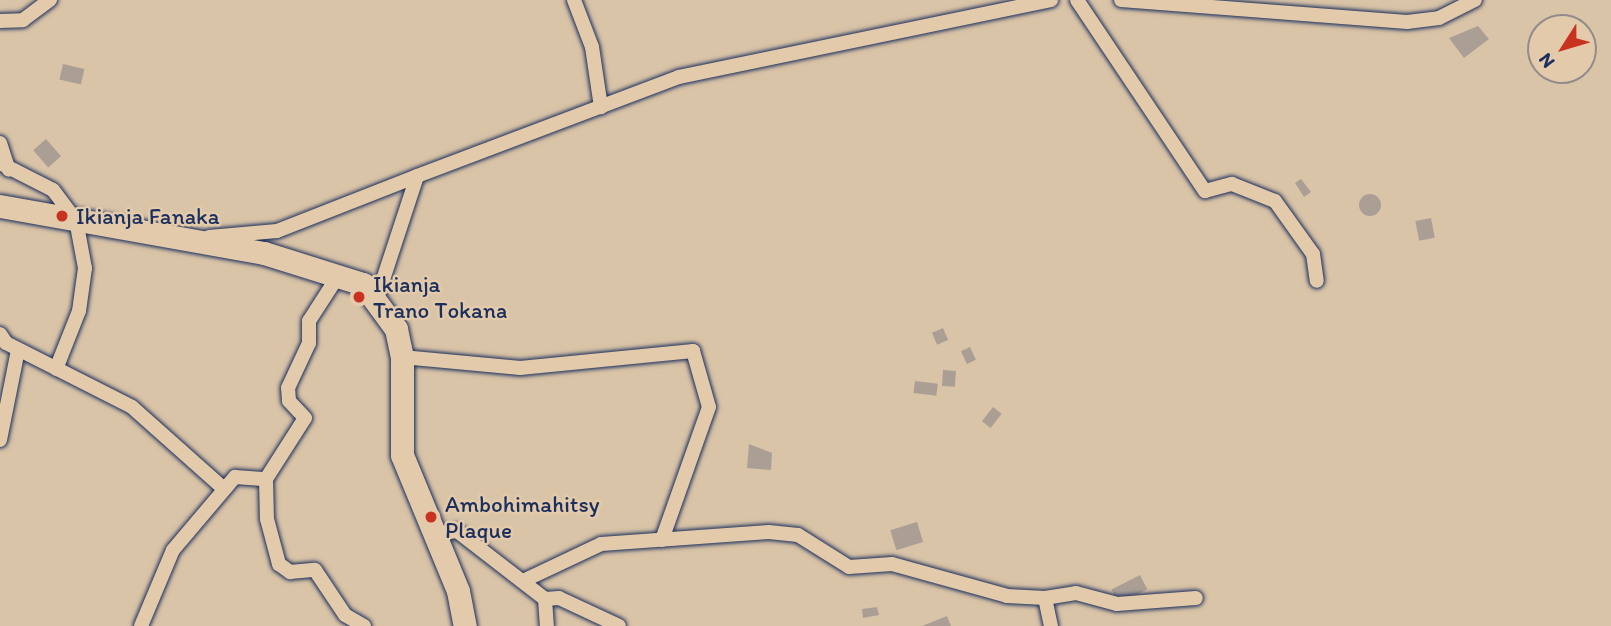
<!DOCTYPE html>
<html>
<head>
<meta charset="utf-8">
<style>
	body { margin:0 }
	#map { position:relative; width:1611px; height:626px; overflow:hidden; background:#dac4a7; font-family:Itim,sans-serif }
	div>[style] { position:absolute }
	.building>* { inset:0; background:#ab9f95; transform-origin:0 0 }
	.round { border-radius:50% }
	.roads { filter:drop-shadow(0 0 2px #1b2f5e) drop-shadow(0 0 2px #1b2f5e) }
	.minor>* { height:14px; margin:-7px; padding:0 7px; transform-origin:7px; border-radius:7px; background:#e2caaa }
	.primary>* { height:23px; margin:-11.5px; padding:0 11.5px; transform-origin:11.5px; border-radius:11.5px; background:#e2caaa }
	.dots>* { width:19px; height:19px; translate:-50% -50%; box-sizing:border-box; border:4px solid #e2caaa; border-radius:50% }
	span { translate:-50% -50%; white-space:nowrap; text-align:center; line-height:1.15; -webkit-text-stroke:5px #e2caaa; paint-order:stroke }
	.poi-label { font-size:23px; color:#1b2f5e }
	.left { translate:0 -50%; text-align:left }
	.north { position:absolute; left:1527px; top:14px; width:70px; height:70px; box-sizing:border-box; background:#e2caaa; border:2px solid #928c8c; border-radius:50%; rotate:233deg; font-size:19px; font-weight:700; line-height:28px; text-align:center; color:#1b2f5e }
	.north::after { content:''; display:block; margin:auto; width:24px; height:32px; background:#c8321e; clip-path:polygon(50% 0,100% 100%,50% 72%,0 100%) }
</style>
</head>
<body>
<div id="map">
	<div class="building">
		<div style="clip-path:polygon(1478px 26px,1489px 39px,1464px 58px,1449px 38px)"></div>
		<div style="left:63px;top:64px;width:22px;height:16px;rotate:13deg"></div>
		<div style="left:46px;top:139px;width:23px;height:17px;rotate:49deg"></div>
		<div style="clip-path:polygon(1301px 179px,1311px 192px,1304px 197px,1295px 183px)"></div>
		<div class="round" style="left:1359px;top:194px;width:22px;height:22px"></div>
		<div style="left:1431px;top:218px;width:20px;height:16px;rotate:79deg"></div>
		<div style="left:943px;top:328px;width:13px;height:12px;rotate:67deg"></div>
		<div style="left:970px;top:347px;width:14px;height:10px;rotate:65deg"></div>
		<div style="left:943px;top:370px;width:13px;height:16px;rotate:4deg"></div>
		<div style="left:915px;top:381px;width:23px;height:12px;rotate:7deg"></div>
		<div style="left:993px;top:407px;width:11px;height:18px;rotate:38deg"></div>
		<div style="clip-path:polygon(749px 444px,772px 453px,771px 470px,747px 468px)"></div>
		<div style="left:917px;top:522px;width:21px;height:28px;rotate:73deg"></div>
		<div style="left:1140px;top:575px;width:16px;height:32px;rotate:63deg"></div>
		<div style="clip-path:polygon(877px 607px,879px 615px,863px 618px,862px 609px)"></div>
		<div style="clip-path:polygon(947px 616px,951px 626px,922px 626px)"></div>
	</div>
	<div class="roads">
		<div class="minor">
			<div style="left:574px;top:0;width:50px;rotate:69deg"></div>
			<div style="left:592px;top:47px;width:61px;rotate:81.5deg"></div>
			<div style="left:1077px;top:0;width:230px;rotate:56.2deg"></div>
			<div style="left:1205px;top:191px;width:28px;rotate:-15deg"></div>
			<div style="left:1232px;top:184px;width:46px;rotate:21.6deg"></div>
			<div style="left:1275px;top:201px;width:65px;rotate:54.4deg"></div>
			<div style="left:1313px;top:254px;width:27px;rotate:82deg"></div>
			<div style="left:1121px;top:0;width:287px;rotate:4.4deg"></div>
			<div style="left:1407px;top:22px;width:32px;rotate:-7deg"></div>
			<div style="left:1439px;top:18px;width:40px;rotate:-26.6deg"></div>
			<div style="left:0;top:21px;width:23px;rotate:-2deg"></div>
			<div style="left:23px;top:20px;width:34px;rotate:-37deg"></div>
			<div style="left:0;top:143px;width:28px;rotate:72deg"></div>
			<div style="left:0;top:163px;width:59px;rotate:27deg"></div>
			<div style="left:53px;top:190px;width:38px;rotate:53deg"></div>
			<div style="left:76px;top:220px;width:49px;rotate:79.4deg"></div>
			<div style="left:85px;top:268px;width:43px;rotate:97.9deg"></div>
			<div style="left:79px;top:311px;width:62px;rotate:111.6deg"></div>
			<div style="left:209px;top:237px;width:68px;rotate:-5deg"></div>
			<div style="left:277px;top:231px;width:150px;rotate:-21.4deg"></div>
			<div style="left:377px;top:298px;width:128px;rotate:-71.8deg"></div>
			<div style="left:417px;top:176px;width:280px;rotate:-20.7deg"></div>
			<div style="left:679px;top:77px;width:380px;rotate:-11.7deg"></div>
			<div style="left:0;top:334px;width:11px;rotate:56deg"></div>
			<div style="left:6px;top:343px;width:141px;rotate:26.9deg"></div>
			<div style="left:132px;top:407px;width:123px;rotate:41.7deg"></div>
			<div style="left:402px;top:357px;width:119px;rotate:5.3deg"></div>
			<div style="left:520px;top:368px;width:174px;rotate:-5.6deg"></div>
			<div style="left:693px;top:351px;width:58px;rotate:74.1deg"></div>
			<div style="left:709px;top:407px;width:141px;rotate:109.5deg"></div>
			<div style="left:0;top:440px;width:92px;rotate:-78.7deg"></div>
			<div style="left:266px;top:479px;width:40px;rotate:88.6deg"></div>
			<div style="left:267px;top:519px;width:47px;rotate:75.1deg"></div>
			<div style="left:279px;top:564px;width:14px;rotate:36deg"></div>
			<div style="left:290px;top:572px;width:25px;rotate:-5deg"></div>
			<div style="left:315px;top:570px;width:54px;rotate:56.3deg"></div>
			<div style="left:345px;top:615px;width:22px;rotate:30deg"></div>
			<div style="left:433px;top:534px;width:24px;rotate:-7deg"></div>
			<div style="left:457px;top:531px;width:111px;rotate:37.7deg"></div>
			<div style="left:545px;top:599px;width:14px;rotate:-4deg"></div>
			<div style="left:559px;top:598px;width:66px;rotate:25deg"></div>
			<div style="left:525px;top:580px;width:84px;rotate:-25.3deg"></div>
			<div style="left:601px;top:544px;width:168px;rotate:-4.1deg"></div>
			<div style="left:769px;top:532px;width:29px;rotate:6deg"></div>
			<div style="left:798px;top:535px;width:60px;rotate:32.1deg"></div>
			<div style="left:849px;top:567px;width:43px;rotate:-4deg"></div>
			<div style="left:892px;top:564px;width:119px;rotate:15.5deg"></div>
			<div style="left:1007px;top:596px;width:38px;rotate:3deg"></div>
			<div style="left:1045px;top:598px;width:29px;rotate:78deg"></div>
			<div style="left:1045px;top:598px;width:31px;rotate:-9deg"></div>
			<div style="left:1076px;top:593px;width:42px;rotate:15deg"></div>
			<div style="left:1117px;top:604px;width:79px;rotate:-4.3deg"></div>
			<div style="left:545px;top:599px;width:27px;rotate:86deg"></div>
			<div style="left:141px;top:626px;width:82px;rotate:-67.2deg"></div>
			<div style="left:173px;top:550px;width:96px;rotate:-49.7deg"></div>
			<div style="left:235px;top:477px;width:31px;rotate:4deg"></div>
			<div style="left:266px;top:479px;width:72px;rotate:-57.4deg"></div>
			<div style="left:305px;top:418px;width:23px;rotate:-133deg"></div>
			<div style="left:289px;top:401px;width:13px;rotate:-94deg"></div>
			<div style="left:288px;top:388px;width:50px;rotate:-65deg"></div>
			<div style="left:309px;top:343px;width:22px;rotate:-90deg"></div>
			<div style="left:309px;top:321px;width:54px;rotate:-57.2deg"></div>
		</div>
		<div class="primary">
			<div style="left:0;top:206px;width:268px;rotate:10.1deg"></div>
			<div style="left:264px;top:253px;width:104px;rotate:17.4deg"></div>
			<div style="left:363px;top:284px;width:56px;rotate:53.7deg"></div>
			<div style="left:396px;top:329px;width:29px;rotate:78deg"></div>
			<div style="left:402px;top:357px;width:98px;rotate:90deg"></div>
			<div style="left:402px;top:455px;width:147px;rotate:67.6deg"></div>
			<div style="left:458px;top:591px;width:36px;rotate:79deg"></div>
		</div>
	</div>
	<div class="dots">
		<div style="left:62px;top:216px;background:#c8321e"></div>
		<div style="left:359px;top:297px;background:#c8321e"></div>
		<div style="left:431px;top:517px;background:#c8321e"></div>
	</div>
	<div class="poi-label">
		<span class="left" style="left:76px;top:216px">Ikianja Fanaka</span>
		<span class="left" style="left:373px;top:297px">Ikianja<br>Trano Tokana</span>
		<span class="left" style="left:445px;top:517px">Ambohimahitsy<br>Plaque</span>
	</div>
	<div class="north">N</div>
</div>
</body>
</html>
